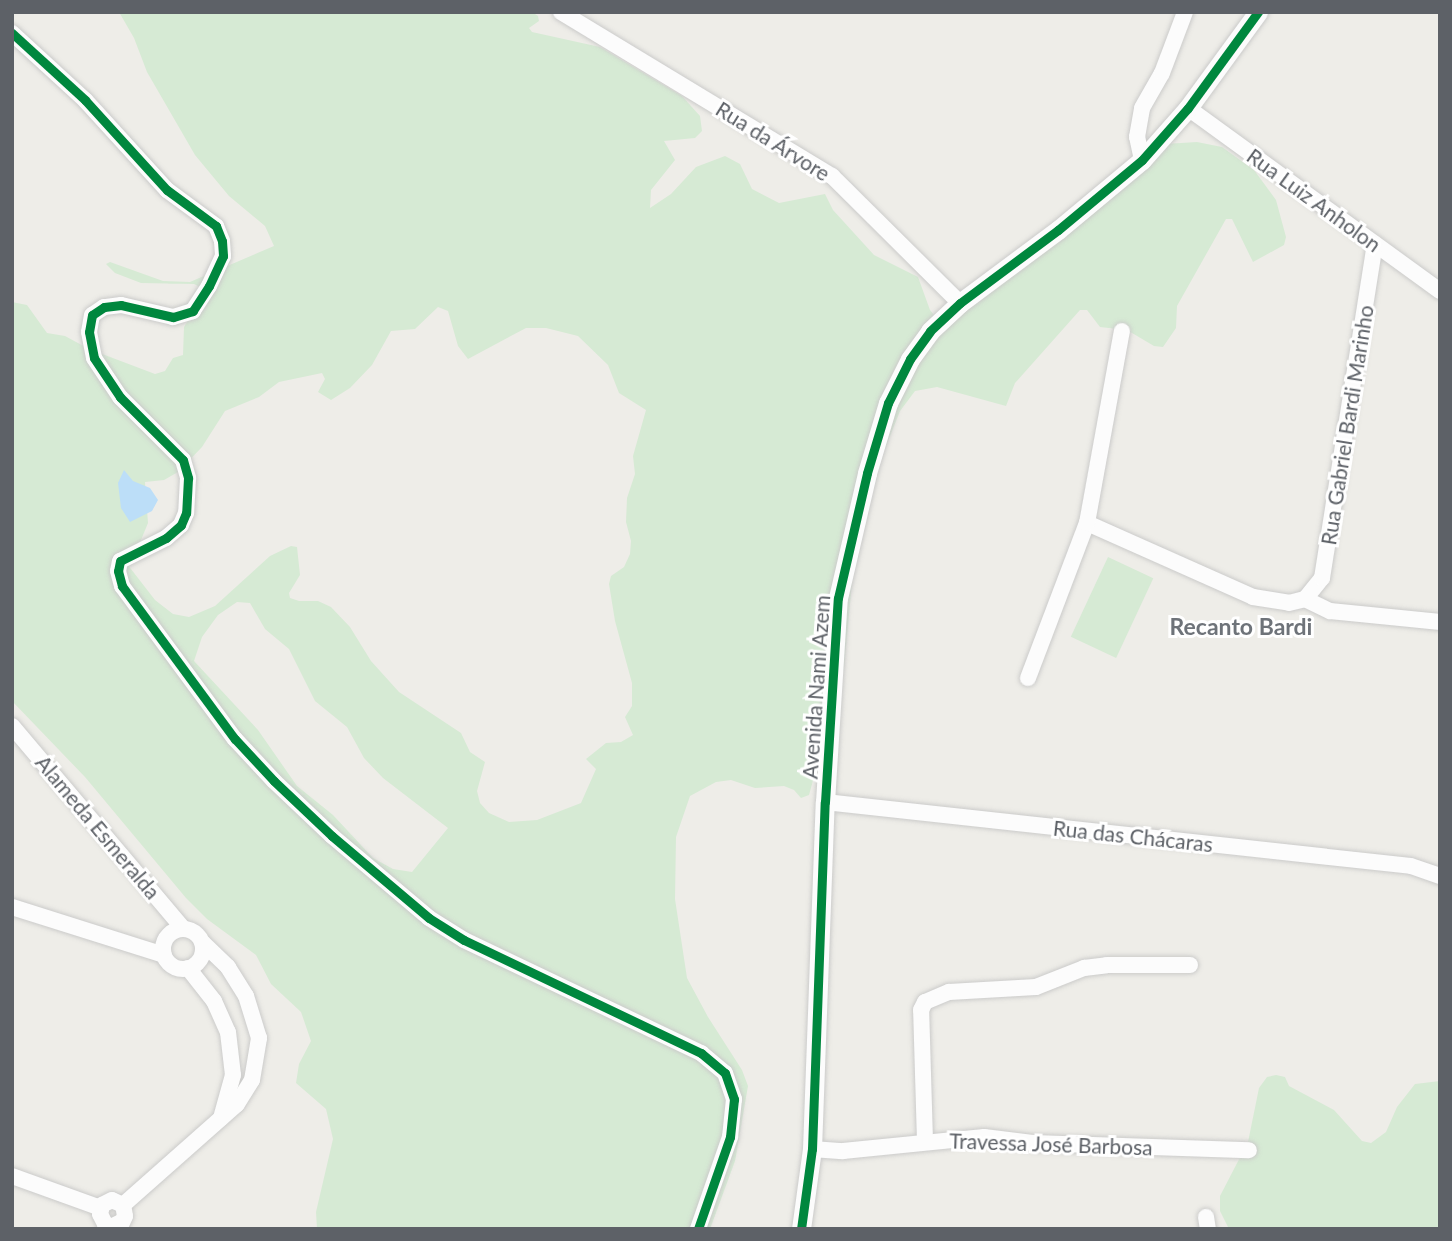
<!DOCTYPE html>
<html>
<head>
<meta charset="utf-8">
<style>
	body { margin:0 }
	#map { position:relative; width:1452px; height:1241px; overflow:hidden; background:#eeede8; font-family:Lato,sans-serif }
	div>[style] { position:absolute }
	.green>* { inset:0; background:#d6ead4; transform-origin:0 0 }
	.water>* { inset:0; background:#bcdef8 }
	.roads { filter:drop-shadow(0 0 2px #cbcbca) drop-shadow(0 0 2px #cbcbca) }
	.minor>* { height:16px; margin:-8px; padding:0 8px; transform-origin:8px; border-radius:8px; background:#fcfcfc }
	.minor>.ring { margin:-8px; padding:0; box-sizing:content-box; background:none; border:16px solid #fcfcfc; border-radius:50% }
	.tertiary>* { height:19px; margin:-9.5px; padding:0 9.5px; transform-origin:9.5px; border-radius:9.5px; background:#fcfcfc }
	.cycleway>* { height:9px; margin:-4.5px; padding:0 4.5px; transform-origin:4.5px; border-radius:4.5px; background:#00873e }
	span { translate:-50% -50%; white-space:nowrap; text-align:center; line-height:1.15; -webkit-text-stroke:6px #fff; paint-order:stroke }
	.street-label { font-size:21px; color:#5d6167 }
	.neighbourhood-label { font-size:23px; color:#6e7379; font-weight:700 }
	.frame { position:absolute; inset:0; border:14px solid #5d6167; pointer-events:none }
</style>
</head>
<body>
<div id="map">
	<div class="green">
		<div style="clip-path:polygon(evenodd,119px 12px,532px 12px,538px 16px,539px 21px,529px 28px,532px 32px,600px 47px,682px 96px,700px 116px,702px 131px,695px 138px,664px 141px,675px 160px,651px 190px,650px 208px,671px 194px,696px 167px,725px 156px,740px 164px,752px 189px,779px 203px,825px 194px,833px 210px,874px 255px,918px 277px,930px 310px,942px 325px,967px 311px,1165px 144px,1197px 142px,1222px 147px,1254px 170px,1276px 200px,1286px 237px,1284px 245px,1253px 262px,1232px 219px,1226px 219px,1177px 306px,1176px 328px,1163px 347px,1154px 346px,1127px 330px,1100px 327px,1087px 310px,1080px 310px,1015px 383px,1006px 406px,937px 387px,915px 391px,900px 411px,871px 484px,854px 561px,844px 668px,809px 795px,801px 798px,794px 790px,784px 786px,755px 788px,731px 780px,716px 782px,690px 796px,676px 837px,675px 899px,687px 978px,708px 1017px,742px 1070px,748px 1086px,735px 1161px,710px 1229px,317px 1229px,316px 1212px,333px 1139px,326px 1109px,296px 1083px,299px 1064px,311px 1041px,301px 1012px,271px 984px,256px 955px,207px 919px,186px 898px,85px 777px,12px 701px,12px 302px,27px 305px,47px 333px,65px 336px,89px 349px,155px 374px,165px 371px,173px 358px,183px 355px,184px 327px,204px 293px,202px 288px,194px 284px,141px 283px,115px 273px,106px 264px,110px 262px,163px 281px,190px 282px,274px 246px,265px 226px,229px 196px,195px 155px,147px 72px,134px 38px,119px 12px,438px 307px,448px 311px,458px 346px,468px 359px,526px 328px,546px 328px,578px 336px,608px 365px,619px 393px,646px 410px,633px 456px,635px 474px,627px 498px,626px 522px,631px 541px,630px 554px,624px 567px,611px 576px,609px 584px,615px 621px,632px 683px,632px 706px,625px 717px,633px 735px,621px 742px,606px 743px,586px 759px,596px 769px,581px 803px,537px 820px,509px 822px,489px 813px,480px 803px,477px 791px,485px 762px,470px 752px,461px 733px,399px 692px,371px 661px,350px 627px,331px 607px,318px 601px,299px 601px,290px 598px,289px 593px,300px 575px,297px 547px,291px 546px,270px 556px,215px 606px,189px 617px,173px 614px,155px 600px,124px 560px,141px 540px,148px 523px,145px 482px,164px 480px,178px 472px,202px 447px,225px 411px,259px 397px,279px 382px,322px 373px,325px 379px,318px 392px,331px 400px,350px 388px,372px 365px,391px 331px,415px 329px,438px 307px,119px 12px,237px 602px,250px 603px,265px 629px,289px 649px,315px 701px,347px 727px,364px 758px,383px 778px,448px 828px,412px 872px,393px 869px,373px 858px,333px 815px,297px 786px,258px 730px,194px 661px,202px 637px,218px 615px,237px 602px)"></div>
		<div style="left:1108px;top:557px;width:50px;height:88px;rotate:25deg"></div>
		<div style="clip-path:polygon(1276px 1075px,1285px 1077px,1289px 1086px,1334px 1110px,1362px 1141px,1371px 1143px,1386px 1132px,1397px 1107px,1415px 1084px,1440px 1081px,1440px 1229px,1229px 1229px,1220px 1211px,1220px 1196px,1248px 1142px,1259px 1088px,1267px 1077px)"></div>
	</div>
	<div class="water">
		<div style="clip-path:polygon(124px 470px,133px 481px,150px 488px,158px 500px,152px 511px,130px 522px,121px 508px,118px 483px)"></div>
	</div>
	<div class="roads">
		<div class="minor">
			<div style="left:561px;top:12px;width:317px;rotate:31.2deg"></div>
			<div style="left:832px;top:176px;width:180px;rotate:44.8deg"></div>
			<div style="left:12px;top:33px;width:99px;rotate:42.5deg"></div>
			<div style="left:85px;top:100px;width:122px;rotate:47.7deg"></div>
			<div style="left:167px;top:190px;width:61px;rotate:36.3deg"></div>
			<div style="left:216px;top:226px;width:16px;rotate:68deg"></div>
			<div style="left:222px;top:241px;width:15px;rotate:86deg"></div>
			<div style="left:223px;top:256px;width:33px;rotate:115deg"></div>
			<div style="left:209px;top:286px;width:30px;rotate:123deg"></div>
			<div style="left:193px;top:311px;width:21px;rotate:163deg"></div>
			<div style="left:173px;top:317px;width:53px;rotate:-167deg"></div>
			<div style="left:121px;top:305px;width:17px;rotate:173deg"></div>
			<div style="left:104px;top:307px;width:14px;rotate:146deg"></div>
			<div style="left:92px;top:315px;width:17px;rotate:100deg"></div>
			<div style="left:89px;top:332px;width:26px;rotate:79deg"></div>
			<div style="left:94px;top:358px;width:47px;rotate:56.3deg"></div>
			<div style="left:120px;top:397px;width:89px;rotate:45deg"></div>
			<div style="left:183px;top:460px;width:19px;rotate:74deg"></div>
			<div style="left:188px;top:478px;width:35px;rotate:93deg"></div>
			<div style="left:186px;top:513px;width:13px;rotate:113deg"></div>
			<div style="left:181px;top:525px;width:20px;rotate:139deg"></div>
			<div style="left:166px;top:538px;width:51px;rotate:153.4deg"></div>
			<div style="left:120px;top:561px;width:10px;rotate:101deg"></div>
			<div style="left:118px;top:571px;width:16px;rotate:75deg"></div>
			<div style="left:122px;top:586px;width:190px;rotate:53.6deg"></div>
			<div style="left:235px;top:739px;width:57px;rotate:47.1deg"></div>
			<div style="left:274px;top:781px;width:80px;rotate:43.5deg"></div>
			<div style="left:332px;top:836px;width:127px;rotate:40.2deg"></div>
			<div style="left:429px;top:918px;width:41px;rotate:32.2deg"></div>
			<div style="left:464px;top:940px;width:263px;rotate:25.5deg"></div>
			<div style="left:701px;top:1053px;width:31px;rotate:40deg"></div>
			<div style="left:725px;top:1073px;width:28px;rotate:71deg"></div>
			<div style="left:734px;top:1099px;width:38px;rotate:96deg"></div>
			<div style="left:730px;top:1137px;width:97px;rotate:109.2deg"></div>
			<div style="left:1188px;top:108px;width:311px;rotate:36deg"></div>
			<div style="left:1142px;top:160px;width:24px;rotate:-102deg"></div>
			<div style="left:1137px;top:137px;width:29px;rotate:-80deg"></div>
			<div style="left:1142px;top:108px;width:40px;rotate:-60.3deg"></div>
			<div style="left:1162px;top:73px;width:65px;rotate:-69.3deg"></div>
			<div style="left:1087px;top:523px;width:182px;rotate:24deg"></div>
			<div style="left:1253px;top:597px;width:36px;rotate:9deg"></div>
			<div style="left:1289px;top:603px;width:16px;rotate:-14deg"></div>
			<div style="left:1305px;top:599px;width:28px;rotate:26deg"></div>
			<div style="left:1330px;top:611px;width:111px;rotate:5.7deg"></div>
			<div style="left:1305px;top:599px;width:27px;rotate:-51deg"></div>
			<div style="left:1322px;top:578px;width:338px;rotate:-81deg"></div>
			<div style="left:1028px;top:678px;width:166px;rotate:-69.2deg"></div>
			<div style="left:1087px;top:523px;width:195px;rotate:-79.7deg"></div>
			<div style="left:12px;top:726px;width:265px;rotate:49.8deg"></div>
			<div style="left:825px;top:802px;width:589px;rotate:6.23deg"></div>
			<div style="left:1411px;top:866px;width:31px;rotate:19deg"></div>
			<div style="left:12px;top:907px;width:159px;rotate:17.5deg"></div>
			<div class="ring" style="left:163px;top:929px;width:24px;height:24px"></div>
			<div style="left:188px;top:968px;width:42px;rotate:51.8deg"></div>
			<div style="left:214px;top:1001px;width:34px;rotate:66deg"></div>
			<div style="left:228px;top:1032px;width:43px;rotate:83.4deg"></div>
			<div style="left:233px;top:1075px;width:45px;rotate:105.6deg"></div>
			<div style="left:925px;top:1141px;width:131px;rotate:-91.7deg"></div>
			<div style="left:921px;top:1010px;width:9px;rotate:-63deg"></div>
			<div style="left:925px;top:1002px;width:26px;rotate:-23deg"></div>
			<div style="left:949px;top:992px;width:87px;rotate:-3.3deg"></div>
			<div style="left:1036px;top:987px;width:52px;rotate:-21.6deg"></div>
			<div style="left:1084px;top:968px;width:23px;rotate:-7deg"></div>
			<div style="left:1107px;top:965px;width:83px"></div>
			<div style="left:812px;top:1149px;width:31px;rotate:4deg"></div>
			<div style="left:843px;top:1151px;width:142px;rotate:-5.7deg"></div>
			<div style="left:984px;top:1137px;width:49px;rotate:7deg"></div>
			<div style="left:1033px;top:1143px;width:216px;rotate:1.9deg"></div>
			<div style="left:12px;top:1176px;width:95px;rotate:19.8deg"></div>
			<div style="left:123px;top:1205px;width:152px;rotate:-41.5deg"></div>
			<div style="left:237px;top:1104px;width:28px;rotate:-58deg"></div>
			<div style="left:252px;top:1080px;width:43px;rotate:-80.5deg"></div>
			<div style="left:259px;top:1038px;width:44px;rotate:-107.2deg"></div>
			<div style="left:246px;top:996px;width:34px;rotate:-122deg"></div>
			<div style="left:228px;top:967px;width:35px;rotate:-136deg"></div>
			<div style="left:1206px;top:1217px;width:12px;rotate:81deg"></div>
			<div style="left:119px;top:1229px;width:14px;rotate:-65deg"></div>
			<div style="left:125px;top:1216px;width:11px;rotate:-100deg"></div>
			<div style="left:123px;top:1205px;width:12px;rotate:-156deg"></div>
			<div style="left:112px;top:1200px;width:11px;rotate:153deg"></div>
			<div style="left:102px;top:1205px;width:9px;rotate:103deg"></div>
			<div style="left:100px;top:1214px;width:11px;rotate:63deg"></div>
			<div style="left:105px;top:1224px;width:7px;rotate:27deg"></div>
			<div style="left:111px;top:1227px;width:11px;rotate:-27deg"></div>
		</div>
		<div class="tertiary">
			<div style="left:801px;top:1229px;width:81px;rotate:-82.2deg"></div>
			<div style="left:812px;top:1149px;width:347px;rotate:-87.9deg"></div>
			<div style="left:825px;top:802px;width:204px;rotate:-86.4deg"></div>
			<div style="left:838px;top:598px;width:128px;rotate:-76.9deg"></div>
			<div style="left:867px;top:473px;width:73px;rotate:-73.3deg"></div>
			<div style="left:888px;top:403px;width:49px;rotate:-63.4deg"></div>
			<div style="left:910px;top:359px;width:34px;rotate:-54deg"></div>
			<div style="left:930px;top:331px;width:41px;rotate:-43deg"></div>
			<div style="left:960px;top:303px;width:122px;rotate:-36.7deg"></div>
			<div style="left:1058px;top:230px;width:109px;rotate:-39.8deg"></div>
			<div style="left:1142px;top:160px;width:69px;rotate:-48.5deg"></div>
			<div style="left:1188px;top:108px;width:119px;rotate:-53.9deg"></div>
		</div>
	</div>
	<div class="cycleway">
		<div style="left:12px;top:33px;width:99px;rotate:42.5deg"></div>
		<div style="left:85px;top:100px;width:122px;rotate:47.7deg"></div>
		<div style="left:167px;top:190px;width:61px;rotate:36.3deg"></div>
		<div style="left:216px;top:226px;width:16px;rotate:68deg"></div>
		<div style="left:222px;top:241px;width:15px;rotate:86deg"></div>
		<div style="left:223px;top:256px;width:33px;rotate:115deg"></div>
		<div style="left:209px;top:286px;width:30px;rotate:123deg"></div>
		<div style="left:193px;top:311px;width:21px;rotate:163deg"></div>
		<div style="left:173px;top:317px;width:53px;rotate:-167deg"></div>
		<div style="left:121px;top:305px;width:17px;rotate:173deg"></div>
		<div style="left:104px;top:307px;width:14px;rotate:146deg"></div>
		<div style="left:92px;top:315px;width:17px;rotate:100deg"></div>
		<div style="left:89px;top:332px;width:26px;rotate:79deg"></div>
		<div style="left:94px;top:358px;width:47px;rotate:56.3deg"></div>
		<div style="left:120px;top:397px;width:89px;rotate:45deg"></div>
		<div style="left:183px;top:460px;width:19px;rotate:74deg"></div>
		<div style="left:188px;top:478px;width:35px;rotate:93deg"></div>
		<div style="left:186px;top:513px;width:13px;rotate:113deg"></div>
		<div style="left:181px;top:525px;width:20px;rotate:139deg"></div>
		<div style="left:166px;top:538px;width:51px;rotate:153.4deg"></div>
		<div style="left:120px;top:561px;width:10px;rotate:101deg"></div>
		<div style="left:118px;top:571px;width:16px;rotate:75deg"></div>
		<div style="left:122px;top:586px;width:190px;rotate:53.6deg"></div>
		<div style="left:235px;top:739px;width:57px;rotate:47.1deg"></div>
		<div style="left:274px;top:781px;width:80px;rotate:43.5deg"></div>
		<div style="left:332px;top:836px;width:127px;rotate:40.2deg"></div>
		<div style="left:429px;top:918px;width:41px;rotate:32.2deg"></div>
		<div style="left:464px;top:940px;width:263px;rotate:25.5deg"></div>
		<div style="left:701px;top:1053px;width:31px;rotate:40deg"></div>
		<div style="left:725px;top:1073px;width:28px;rotate:71deg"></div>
		<div style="left:734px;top:1099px;width:38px;rotate:96deg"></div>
		<div style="left:730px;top:1137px;width:97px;rotate:109.2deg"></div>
		<div style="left:801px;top:1229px;width:81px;rotate:-82.2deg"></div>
		<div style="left:812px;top:1149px;width:347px;rotate:-87.9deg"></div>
		<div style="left:825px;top:802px;width:204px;rotate:-86.4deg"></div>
		<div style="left:838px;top:598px;width:128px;rotate:-76.9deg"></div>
		<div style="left:867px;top:473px;width:73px;rotate:-73.3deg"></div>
		<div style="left:888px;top:403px;width:49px;rotate:-63.4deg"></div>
		<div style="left:910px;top:359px;width:34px;rotate:-54deg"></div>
		<div style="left:930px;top:331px;width:41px;rotate:-43deg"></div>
		<div style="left:960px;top:303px;width:122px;rotate:-36.7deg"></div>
		<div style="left:1058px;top:230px;width:109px;rotate:-39.8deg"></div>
		<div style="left:1142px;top:160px;width:69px;rotate:-48.5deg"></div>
		<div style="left:1188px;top:108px;width:119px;rotate:-53.9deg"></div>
	</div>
	<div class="street-label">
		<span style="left:773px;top:141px;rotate:32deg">Rua da Árvore</span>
		<span style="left:1314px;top:200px;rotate:36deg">Rua Luiz Anholon</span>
		<span style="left:1347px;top:425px;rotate:-81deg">Rua Gabriel Bardi Marinho</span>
		<span style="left:816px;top:687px;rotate:-86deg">Avenida Nami Azem</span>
		<span style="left:98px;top:827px;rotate:50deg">Alameda Esmeralda</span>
		<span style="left:1133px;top:836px;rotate:6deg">Rua das Chácaras</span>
		<span style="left:1051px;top:1144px;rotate:2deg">Travessa José Barbosa</span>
	</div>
	<div class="neighbourhood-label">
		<span style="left:1241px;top:626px">Recanto Bardi</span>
	</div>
	<div class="frame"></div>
</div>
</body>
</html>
